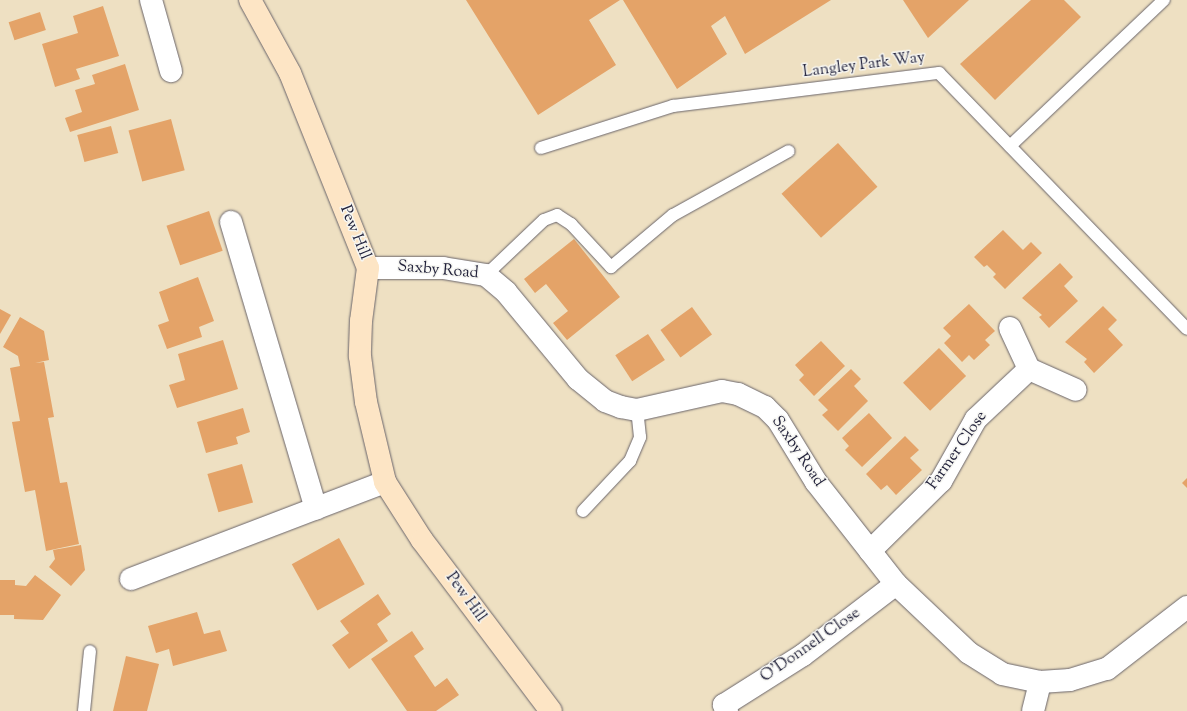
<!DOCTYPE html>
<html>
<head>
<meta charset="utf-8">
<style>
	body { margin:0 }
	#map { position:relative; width:1187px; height:711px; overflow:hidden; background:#eee0c2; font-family:"Sorts Mill Goudy",serif }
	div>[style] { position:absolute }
	.building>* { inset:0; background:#e4a368; transform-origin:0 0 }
	.roads { filter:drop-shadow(0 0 1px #69646a) drop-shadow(0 0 1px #69646a) }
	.lane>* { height:12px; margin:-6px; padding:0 6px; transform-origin:6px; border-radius:6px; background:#fff }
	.street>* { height:22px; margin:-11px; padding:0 11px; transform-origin:11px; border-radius:11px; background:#fff }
	.secondary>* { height:22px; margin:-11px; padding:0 11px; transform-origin:11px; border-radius:11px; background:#fde5c5 }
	span { translate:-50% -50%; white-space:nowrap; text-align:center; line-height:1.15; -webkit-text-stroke:3px #f6f6f2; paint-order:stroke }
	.street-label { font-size:16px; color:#22223b }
</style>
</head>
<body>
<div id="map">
	<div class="building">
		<div style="clip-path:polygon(466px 0,620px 0,589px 20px,616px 65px,538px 115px)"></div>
		<div style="clip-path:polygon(623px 0,831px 0,745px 54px,725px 16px,711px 26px,727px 54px,677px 89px)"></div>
		<div style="clip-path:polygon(903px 0,969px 0,928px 38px)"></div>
		<div style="clip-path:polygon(1031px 0,1064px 0,1081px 17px,995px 100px,960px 64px)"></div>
		<div style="clip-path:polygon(103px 6px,119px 56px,76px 69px,80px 79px,55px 87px,42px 44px,78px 33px,73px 16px)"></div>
		<div style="left:40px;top:12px;width:19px;height:33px;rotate:72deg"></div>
		<div style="clip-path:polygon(125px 64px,139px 110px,70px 132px,65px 118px,82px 112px,75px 90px,95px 84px,92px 75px)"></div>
		<div style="left:171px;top:119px;width:53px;height:44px;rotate:75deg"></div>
		<div style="left:111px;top:126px;width:28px;height:35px;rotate:75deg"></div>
		<div style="left:838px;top:143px;width:59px;height:76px;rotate:48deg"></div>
		<div style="left:209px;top:211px;width:42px;height:45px;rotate:71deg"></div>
		<div style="clip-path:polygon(1003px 230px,1023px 250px,1031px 242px,1042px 253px,1005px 289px,993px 277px,996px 274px,987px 265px,984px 267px,974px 257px)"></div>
		<div style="clip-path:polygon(574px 239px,620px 297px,567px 340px,553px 323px,568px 311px,546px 284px,535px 293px,524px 279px)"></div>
		<div style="clip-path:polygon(1060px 263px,1073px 277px,1064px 286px,1078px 301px,1049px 328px,1039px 317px,1042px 315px,1022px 298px)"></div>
		<div style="clip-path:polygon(198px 277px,214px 321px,199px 327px,202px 337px,167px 349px,158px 325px,169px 321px,159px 292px)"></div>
		<div style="clip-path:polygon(969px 304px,995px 331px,985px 340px,990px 345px,974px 360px,969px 355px,962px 362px,944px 343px,951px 336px,943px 328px)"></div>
		<div style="clip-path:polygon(1103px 306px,1117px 320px,1108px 329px,1123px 345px,1094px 373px,1084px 362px,1087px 359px,1065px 342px)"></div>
		<div style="left:692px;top:307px;width:34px;height:39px;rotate:54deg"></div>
		<div style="clip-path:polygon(0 309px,11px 315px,0 334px)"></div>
		<div style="clip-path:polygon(20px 317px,44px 331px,49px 360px,35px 363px,44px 362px,54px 417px,48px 418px,60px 483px,67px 482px,79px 544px,46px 551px,35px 490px,25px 492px,12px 422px,20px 421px,10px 368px,20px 366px,18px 356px,3px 347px)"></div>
		<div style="left:648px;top:334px;width:31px;height:39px;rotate:57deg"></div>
		<div style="clip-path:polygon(223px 340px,238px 389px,177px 408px,169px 385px,185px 380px,178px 354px)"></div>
		<div style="clip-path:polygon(821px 341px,845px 366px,814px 396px,799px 380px,804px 375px,795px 365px)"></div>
		<div style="left:939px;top:348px;width:39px;height:50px;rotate:46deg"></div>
		<div style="clip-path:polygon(851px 369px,861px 379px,854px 386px,868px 401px,838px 431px,822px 415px,828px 410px,818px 400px)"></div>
		<div style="clip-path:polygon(243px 408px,250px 432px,236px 437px,238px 444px,206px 453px,197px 422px)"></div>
		<div style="clip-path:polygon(869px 413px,892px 438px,862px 467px,845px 450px,849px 446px,842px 438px)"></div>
		<div style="clip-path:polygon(905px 436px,919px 450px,910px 458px,922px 470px,896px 495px,887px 485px,881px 490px,866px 474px)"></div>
		<div style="left:242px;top:464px;width:40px;height:36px;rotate:74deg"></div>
		<div style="clip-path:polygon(1187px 478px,1187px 488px,1182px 483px)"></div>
		<div style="left:339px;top:538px;width:53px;height:54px;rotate:61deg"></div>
		<div style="clip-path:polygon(81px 545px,85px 570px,71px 586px,49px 567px,55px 559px,53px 550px)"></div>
		<div style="clip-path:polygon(35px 575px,61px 595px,43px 620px,14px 619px,15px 585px,26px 586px)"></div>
		<div style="left:0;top:580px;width:15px;height:35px"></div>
		<div style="clip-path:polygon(378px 594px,391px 614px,377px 624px,388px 641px,349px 669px,332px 645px,349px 633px,340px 621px)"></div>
		<div style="clip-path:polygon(197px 612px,204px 634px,220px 630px,227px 651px,173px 666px,169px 649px,156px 653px,148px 626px)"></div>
		<div style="clip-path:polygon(412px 631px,424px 649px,414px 656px,435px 687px,447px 678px,459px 695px,436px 711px,407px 711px,371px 659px)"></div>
		<div style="clip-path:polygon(126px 656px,159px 664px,147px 711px,113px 711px)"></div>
	</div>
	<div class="roads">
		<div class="lane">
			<div style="left:1010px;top:146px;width:212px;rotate:-43.5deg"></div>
			<div style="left:541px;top:148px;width:139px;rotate:-17.7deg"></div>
			<div style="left:673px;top:106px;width:268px;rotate:-7.1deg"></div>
			<div style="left:939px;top:73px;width:356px;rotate:45.9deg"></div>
			<div style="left:486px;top:275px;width:80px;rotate:-43.5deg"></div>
			<div style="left:544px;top:220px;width:14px;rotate:-21deg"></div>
			<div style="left:557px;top:215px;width:17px;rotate:33deg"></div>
			<div style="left:571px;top:224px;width:59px;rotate:47.1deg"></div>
			<div style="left:611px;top:267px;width:81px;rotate:-40deg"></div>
			<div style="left:673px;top:215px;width:132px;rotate:-28.9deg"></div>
			<div style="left:583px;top:511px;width:69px;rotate:-46.8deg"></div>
			<div style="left:630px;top:461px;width:26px;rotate:-67deg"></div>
			<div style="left:640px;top:437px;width:27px;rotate:-96deg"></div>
			<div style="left:84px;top:711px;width:60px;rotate:-84.3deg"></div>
		</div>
		<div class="street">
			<div style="left:151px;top:0;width:74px;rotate:74.3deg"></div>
			<div style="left:231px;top:222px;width:299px;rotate:73.5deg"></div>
			<div style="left:368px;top:268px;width:75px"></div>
			<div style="left:443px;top:268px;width:44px;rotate:9.2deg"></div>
			<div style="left:486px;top:275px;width:26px;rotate:40deg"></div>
			<div style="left:506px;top:292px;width:113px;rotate:50.4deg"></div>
			<div style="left:578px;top:379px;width:35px;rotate:39deg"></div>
			<div style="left:605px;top:401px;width:17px;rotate:21deg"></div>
			<div style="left:621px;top:407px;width:16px;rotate:11deg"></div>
			<div style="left:637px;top:410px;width:87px;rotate:-12.6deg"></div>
			<div style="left:722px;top:391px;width:16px;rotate:11deg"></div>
			<div style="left:738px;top:394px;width:30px;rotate:26deg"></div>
			<div style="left:765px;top:407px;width:18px;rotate:45deg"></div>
			<div style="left:778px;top:420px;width:73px;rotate:58.5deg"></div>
			<div style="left:816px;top:482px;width:130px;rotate:51.9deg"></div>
			<div style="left:896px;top:584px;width:100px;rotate:43.4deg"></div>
			<div style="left:969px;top:653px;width:39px;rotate:32deg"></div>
			<div style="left:1002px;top:674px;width:39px;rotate:12deg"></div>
			<div style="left:1040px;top:682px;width:30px;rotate:-4deg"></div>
			<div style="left:1070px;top:680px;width:39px;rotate:-17deg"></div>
			<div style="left:1107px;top:669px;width:101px;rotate:-37.8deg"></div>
			<div style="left:1010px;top:328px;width:45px;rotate:65.1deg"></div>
			<div style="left:1029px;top:369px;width:51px;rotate:24.1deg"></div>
			<div style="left:870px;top:551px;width:100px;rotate:-44.6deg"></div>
			<div style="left:941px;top:481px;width:71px;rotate:-60.6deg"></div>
			<div style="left:976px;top:419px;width:73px;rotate:-43.3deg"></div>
			<div style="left:131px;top:579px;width:272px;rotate:-20.9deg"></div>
			<div style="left:727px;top:711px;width:7px;rotate:-117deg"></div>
			<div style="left:724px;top:705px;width:93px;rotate:-32.3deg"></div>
			<div style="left:803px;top:655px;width:117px;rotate:-37.4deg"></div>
			<div style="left:1033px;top:711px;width:30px;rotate:-76deg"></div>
		</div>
		<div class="secondary">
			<div style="left:250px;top:0;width:83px;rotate:61.3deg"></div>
			<div style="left:290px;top:73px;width:210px;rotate:68.2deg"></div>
			<div style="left:368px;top:268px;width:53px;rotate:97.5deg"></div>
			<div style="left:361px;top:321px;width:35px;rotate:92deg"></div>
			<div style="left:360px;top:356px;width:46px;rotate:82.6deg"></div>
			<div style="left:366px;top:402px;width:82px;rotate:76.6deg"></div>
			<div style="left:385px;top:482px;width:69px;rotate:57.5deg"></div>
			<div style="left:422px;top:540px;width:214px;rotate:53deg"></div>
		</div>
	</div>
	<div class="street-label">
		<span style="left:864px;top:66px;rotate:-7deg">Langley Park Way</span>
		<span style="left:354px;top:233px;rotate:68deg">Pew Hill</span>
		<span style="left:438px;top:271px;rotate:5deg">Saxby Road</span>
		<span style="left:958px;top:451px;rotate:-55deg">Farmer Close</span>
		<span style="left:797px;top:452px;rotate:56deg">Saxby Road</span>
		<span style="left:465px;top:598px;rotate:54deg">Pew Hill</span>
		<span style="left:811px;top:646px;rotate:-35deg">O'Donnell Close</span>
	</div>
</div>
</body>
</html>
